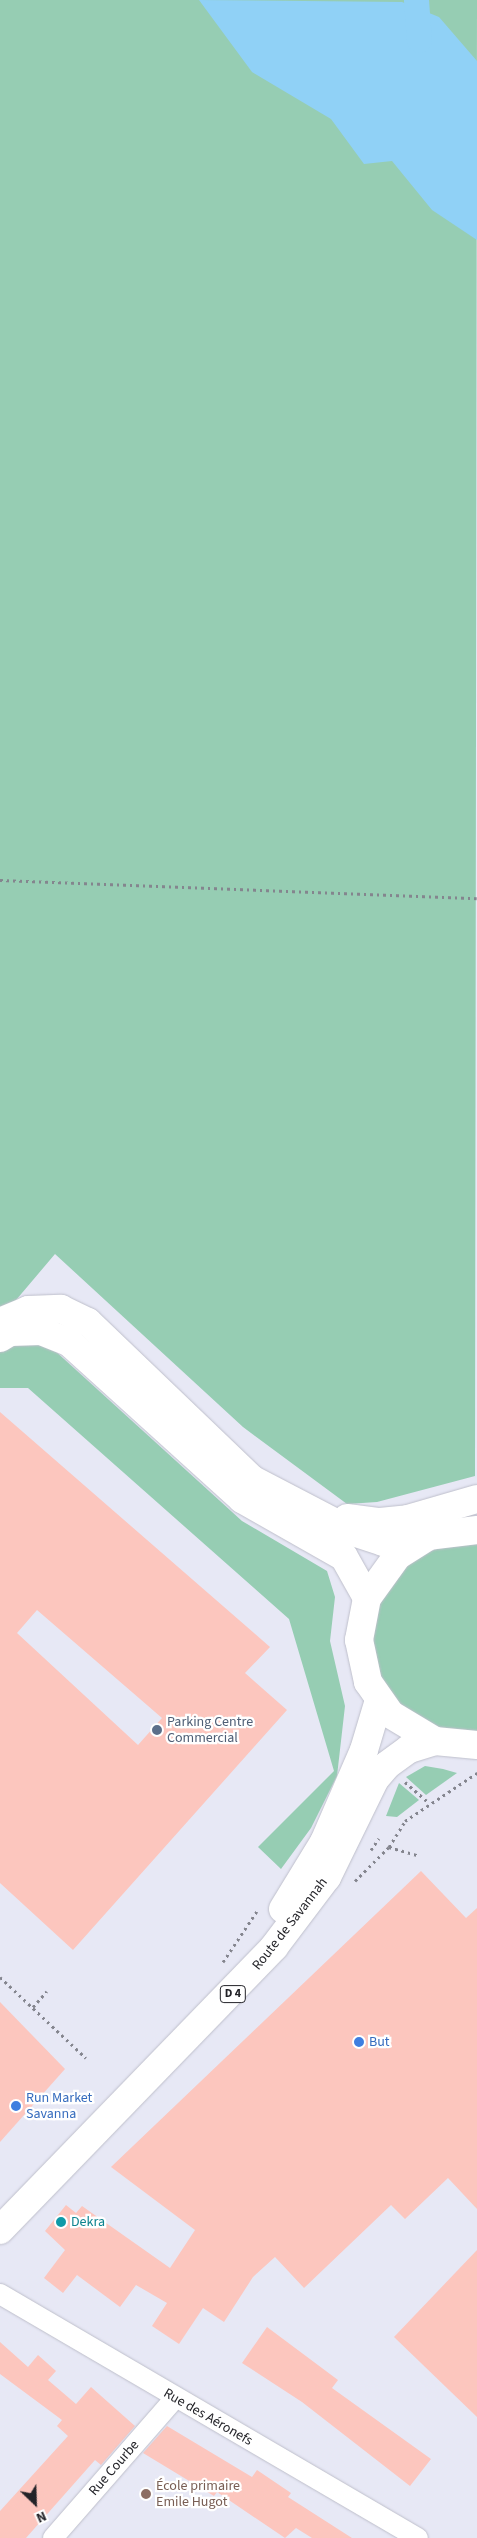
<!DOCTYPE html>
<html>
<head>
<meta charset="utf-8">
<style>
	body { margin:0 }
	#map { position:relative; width:477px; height:2538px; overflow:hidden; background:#e7e8f5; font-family:"Source Sans 3",sans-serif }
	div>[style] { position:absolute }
	.green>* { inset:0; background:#96cdb3 }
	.water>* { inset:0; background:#90d1f6 }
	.canal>* { height:25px; margin:-12.5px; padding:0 12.5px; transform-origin:12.5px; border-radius:12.5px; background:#90d1f6 }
	.building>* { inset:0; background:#fcc6be }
	.path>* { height:3px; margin-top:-1.5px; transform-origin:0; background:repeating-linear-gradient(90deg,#84858e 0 2.5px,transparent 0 6.5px) }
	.roads { filter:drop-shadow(0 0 1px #bebfcb) drop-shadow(0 0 1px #bebfcb) }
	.street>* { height:20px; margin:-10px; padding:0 10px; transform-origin:10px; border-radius:10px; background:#fff }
	.secondary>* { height:28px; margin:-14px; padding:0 14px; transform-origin:14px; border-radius:14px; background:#fff }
	.primary>* { height:28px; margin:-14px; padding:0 14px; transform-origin:14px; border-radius:14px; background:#fff }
	.dots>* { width:14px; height:14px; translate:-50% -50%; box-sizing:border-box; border:2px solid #fff; border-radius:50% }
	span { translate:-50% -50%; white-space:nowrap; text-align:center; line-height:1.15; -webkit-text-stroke:4.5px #fff; paint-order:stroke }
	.shield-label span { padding:1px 4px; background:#fff; border:1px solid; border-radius:4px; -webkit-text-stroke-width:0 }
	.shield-label { font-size:12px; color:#232328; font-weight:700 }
	.service-label { font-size:14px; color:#4e5e75 }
	.left { translate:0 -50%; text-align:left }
	.street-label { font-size:14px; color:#232328 }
	.shop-label { font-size:14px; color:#366cbe }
	.culture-label { font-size:14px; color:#0d838f }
	.education-label { font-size:14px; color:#785e54 }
	.north { position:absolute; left:10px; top:2478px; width:50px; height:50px; -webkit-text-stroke:4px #fff; paint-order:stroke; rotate:156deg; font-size:14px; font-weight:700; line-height:20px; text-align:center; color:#232328 }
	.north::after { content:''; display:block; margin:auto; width:18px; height:22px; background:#232328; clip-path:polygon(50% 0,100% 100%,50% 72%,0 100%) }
</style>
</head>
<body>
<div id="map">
	<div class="green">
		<div style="clip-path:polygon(0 0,477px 0,475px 1476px,377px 1502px,347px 1504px,243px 1427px,55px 1254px,0 1319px)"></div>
		<div style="clip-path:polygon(41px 1338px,242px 1521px,327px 1571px,335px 1597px,330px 1641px,345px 1706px,337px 1776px,311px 1828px,281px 1869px,258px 1847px,334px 1771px,289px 1619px,28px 1388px,0 1388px,0 1348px)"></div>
		<div style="clip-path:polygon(477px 1543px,477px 1735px,441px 1732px,411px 1718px,389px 1695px,375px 1666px,371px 1634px,378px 1603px,395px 1576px,420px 1555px,451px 1544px)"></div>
		<div style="clip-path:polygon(425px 1766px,443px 1769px,457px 1773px,426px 1795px,406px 1777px)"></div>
		<div style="clip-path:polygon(399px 1783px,419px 1800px,397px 1817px,386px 1816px)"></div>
	</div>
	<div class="water">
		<div style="clip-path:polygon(199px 0,402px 2px,439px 17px,477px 61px,477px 240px,432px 210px,392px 161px,364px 164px,331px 119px,252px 72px)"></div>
	</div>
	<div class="canal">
		<div style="left:416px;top:0;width:40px;rotate:85.7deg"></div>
	</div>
	<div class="building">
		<div style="clip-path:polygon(evenodd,0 1412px,270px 1647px,245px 1673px,287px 1710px,73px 1950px,0 1883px,0 1412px,37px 1610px,162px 1718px,138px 1745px,17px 1633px,37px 1610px)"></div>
		<div style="clip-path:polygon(421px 1871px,466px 1918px,477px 1908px,477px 2209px,448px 2178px,405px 2219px,391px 2205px,304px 2288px,275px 2257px,253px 2277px,224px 2322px,203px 2308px,179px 2344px,152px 2326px,167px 2303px,136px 2285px,120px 2307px,77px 2275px,63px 2293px,44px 2278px,65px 2250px,45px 2231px,66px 2205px,76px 2213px,82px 2206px,170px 2268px,195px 2230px,111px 2167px)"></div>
		<div style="clip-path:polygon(0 2002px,65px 2069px,0 2142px)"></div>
		<div style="clip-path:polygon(477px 2250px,477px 2417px,394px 2337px)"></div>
		<div style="clip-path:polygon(267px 2327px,338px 2380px,332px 2388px,431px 2459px,410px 2486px,302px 2402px,242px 2363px)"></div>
		<div style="clip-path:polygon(0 2342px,28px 2367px,38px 2355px,56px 2371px,48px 2380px,76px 2404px,91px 2387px,135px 2426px,101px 2465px,95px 2460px,26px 2538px,0 2538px,0 2511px,68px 2436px,57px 2426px,62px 2420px,0 2374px)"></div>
		<div style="clip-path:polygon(167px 2426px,252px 2477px,257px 2470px,291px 2493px,288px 2497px,352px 2538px,312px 2538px,296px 2528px,285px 2538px,217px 2492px,214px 2496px,143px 2453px)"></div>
	</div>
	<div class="path">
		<div style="left:0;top:880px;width:477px;rotate:2.2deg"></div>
		<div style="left:405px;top:1782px;width:32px;rotate:41deg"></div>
		<div style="left:389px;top:1847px;width:32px;rotate:16deg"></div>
		<div style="left:371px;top:1850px;width:14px;rotate:-56deg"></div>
		<div style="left:355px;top:1881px;width:48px;rotate:-45deg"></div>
		<div style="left:389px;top:1847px;width:31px;rotate:-58deg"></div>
		<div style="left:405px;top:1821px;width:87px;rotate:-33.7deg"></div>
		<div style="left:223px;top:1962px;width:61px;rotate:-56.3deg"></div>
		<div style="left:0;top:1977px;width:118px;rotate:43.3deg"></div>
		<div style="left:33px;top:2007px;width:21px;rotate:-49deg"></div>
	</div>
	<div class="roads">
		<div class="street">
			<div style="left:0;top:2294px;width:484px;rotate:30.3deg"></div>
			<div style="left:53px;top:2538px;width:186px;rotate:-48.9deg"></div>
		</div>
		<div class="secondary">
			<div style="left:0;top:1322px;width:30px;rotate:-23deg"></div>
			<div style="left:28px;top:1310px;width:33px;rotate:-2deg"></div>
			<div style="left:61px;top:1309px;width:30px;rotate:26deg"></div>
			<div style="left:88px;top:1322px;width:228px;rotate:43.8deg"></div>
			<div style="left:253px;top:1480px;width:113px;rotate:27.5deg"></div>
			<div style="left:353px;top:1532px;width:32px;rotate:18deg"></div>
			<div style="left:383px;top:1542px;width:29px;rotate:6deg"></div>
			<div style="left:0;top:1338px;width:12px;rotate:-31deg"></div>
			<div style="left:10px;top:1332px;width:31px;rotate:-2deg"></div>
			<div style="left:41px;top:1331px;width:31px;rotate:22deg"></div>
			<div style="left:70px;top:1343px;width:232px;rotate:42.2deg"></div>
			<div style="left:242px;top:1499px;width:117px;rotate:29.6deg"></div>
			<div style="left:344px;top:1557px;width:47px;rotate:60.7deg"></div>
			<div style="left:347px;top:1518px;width:33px;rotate:7deg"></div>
			<div style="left:380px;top:1522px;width:28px;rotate:-6deg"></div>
			<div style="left:408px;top:1519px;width:72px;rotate:-16.2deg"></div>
		</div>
		<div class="primary">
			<div style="left:477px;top:1530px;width:48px;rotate:172.9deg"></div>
			<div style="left:429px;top:1536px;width:36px;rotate:148deg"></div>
			<div style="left:398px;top:1555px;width:53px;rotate:125.8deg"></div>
			<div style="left:367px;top:1598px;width:43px;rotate:100.8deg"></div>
			<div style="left:359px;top:1640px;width:43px;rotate:77.9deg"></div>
			<div style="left:368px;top:1682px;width:39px;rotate:55deg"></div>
			<div style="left:390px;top:1714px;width:52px;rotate:31deg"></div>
			<div style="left:435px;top:1741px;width:42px;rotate:5.4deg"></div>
			<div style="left:283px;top:1909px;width:79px;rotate:-58.5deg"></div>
			<div style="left:324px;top:1842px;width:100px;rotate:-66.5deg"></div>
			<div style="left:364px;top:1750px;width:52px;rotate:-73.3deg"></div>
			<div style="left:0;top:2230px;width:394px;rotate:-45.9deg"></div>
			<div style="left:274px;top:1947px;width:88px;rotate:-52.9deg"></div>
			<div style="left:327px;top:1877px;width:109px;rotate:-63.9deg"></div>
			<div style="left:375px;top:1779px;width:18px;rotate:-49deg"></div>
			<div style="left:387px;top:1765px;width:27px;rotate:-36deg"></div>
			<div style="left:409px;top:1749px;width:27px;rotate:-17deg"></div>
		</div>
	</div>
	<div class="dots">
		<div style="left:157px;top:1730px;background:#5c6f8a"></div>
		<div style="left:359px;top:2042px;background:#3f7fe0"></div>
		<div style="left:16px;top:2106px;background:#3f7fe0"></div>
		<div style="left:61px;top:2222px;background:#0f9aa8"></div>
		<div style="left:146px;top:2494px;background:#8d6e63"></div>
	</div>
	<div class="shield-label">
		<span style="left:233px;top:1994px">D 4</span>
	</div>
	<div class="service-label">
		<span class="left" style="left:167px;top:1730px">Parking Centre<br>Commercial</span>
	</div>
	<div class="street-label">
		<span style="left:290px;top:1924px;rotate:-52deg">Route de Savannah</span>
		<span style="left:208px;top:2417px;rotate:30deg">Rue des Aéronefs</span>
		<span style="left:114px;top:2468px;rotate:-49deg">Rue Courbe</span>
	</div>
	<div class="shop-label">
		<span class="left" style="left:369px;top:2042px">But</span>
		<span class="left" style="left:26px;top:2106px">Run Market<br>Savanna</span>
	</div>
	<div class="culture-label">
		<span class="left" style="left:71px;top:2222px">Dekra</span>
	</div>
	<div class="education-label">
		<span class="left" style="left:156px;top:2494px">École primaire<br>Emile Hugot</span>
	</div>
	<div class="north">N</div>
</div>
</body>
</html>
